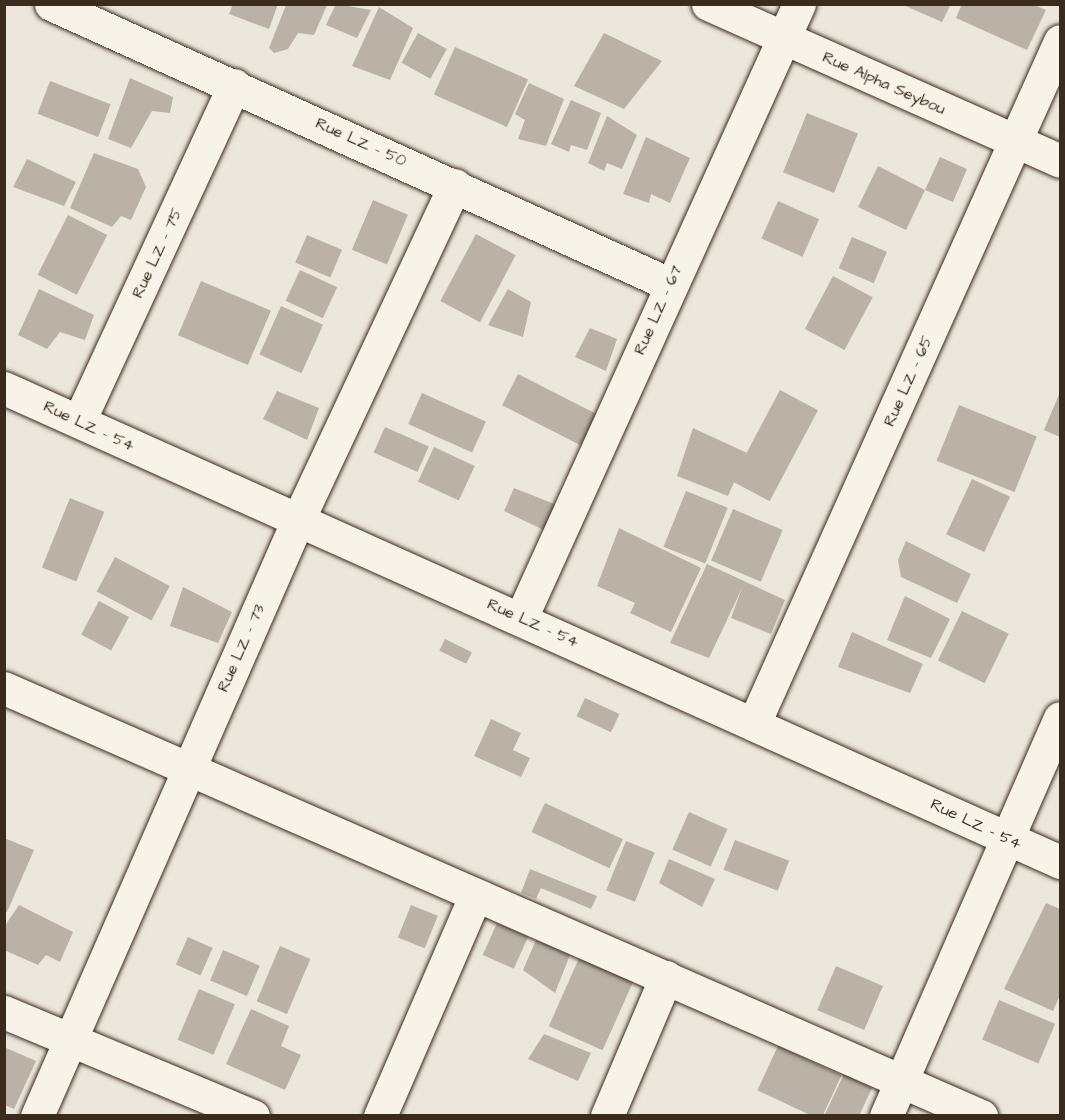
<!DOCTYPE html>
<html>
<head>
<meta charset="utf-8">
<style>
	body { margin:0 }
	#map { position:relative; width:1065px; height:1120px; overflow:hidden; background:#ece7dc; font-family:"Architects Daughter",sans-serif }
	div>[style] { position:absolute }
	.building>* { inset:0; background:#bab2a7; transform-origin:0 0 }
	.roads { filter:drop-shadow(0 0 2px #3b2a1e) drop-shadow(0 0 2px #3b2a1e) }
	.minor>* { height:33px; margin:-16.5px; padding:0 16.5px; transform-origin:16.5px; border-radius:16.5px; background:#f7f3e8 }
	span { translate:-50% -50%; white-space:nowrap; text-align:center; line-height:1.15; -webkit-text-stroke:4.5px #f7f3e8; paint-order:stroke }
	.street-label { font-size:16px; color:#3b2a1e }
	.frame { position:absolute; inset:0; border:6px solid #3b2a1e; pointer-events:none }
</style>
</head>
<body>
<div id="map">
	<div class="building">
		<div style="clip-path:polygon(233px 4px,278px 4px,269px 29px,229px 14px)"></div>
		<div style="clip-path:polygon(336px 4px,371px 10px,357px 38px,326px 25px)"></div>
		<div style="clip-path:polygon(901px 4px,951px 4px,942px 22px)"></div>
		<div style="clip-path:polygon(962px 4px,1032px 4px,1046px 10px,1027px 50px,956px 18px)"></div>
		<div style="clip-path:polygon(286px 5px,327px 5px,314px 35px,298px 33px,288px 49px,274px 53px,269px 48px)"></div>
		<div style="clip-path:polygon(379px 7px,413px 28px,390px 80px,352px 66px)"></div>
		<div style="left:418px;top:33px;width:33px;height:34px;rotate:29deg"></div>
		<div style="clip-path:polygon(604px 33px,662px 61px,624px 109px,574px 86px)"></div>
		<div style="left:455px;top:47px;width:80px;height:52px;rotate:24deg"></div>
		<div style="clip-path:polygon(130px 78px,173px 97px,170px 113px,152px 111px,131px 148px,108px 139px)"></div>
		<div style="left:50px;top:81px;width:65px;height:35px;rotate:21deg"></div>
		<div style="clip-path:polygon(529px 83px,564px 99px,546px 146px,518px 139px,525px 120px,515px 114px)"></div>
		<div style="clip-path:polygon(571px 100px,601px 113px,587px 150px,571px 145px,569px 152px,551px 144px)"></div>
		<div style="left:807px;top:113px;width:55px;height:64px;rotate:22deg"></div>
		<div style="clip-path:polygon(607px 116px,637px 135px,622px 169px,607px 163px,604px 171px,588px 163px)"></div>
		<div style="clip-path:polygon(646px 137px,690px 158px,670px 203px,651px 194px,649px 203px,623px 194px)"></div>
		<div style="clip-path:polygon(94px 153px,138px 169px,146px 187px,131px 220px,121px 216px,112px 227px,70px 208px)"></div>
		<div style="clip-path:polygon(940px 157px,967px 169px,953px 202px,925px 190px,906px 230px,858px 207px,878px 166px,925px 190px)"></div>
		<div style="clip-path:polygon(27px 159px,76px 182px,64px 206px,13px 187px)"></div>
		<div style="left:373px;top:200px;width:38px;height:54px;rotate:23deg"></div>
		<div style="left:778px;top:201px;width:45px;height:41px;rotate:24deg"></div>
		<div style="left:68px;top:215px;width:44px;height:67px;rotate:27deg"></div>
		<div style="left:476px;top:234px;width:45px;height:76px;rotate:28deg"></div>
		<div style="left:307px;top:235px;width:38px;height:30px;rotate:23deg"></div>
		<div style="left:852px;top:237px;width:38px;height:34px;rotate:23deg"></div>
		<div style="left:300px;top:270px;width:41px;height:34px;rotate:25deg"></div>
		<div style="left:833px;top:276px;width:45px;height:60px;rotate:28deg"></div>
		<div style="left:201px;top:281px;width:76px;height:59px;rotate:23deg"></div>
		<div style="clip-path:polygon(39px 289px,94px 315px,85px 340px,60px 332px,47px 349px,18px 335px)"></div>
		<div style="clip-path:polygon(508px 289px,531px 302px,523px 337px,488px 325px)"></div>
		<div style="left:281px;top:306px;width:46px;height:53px;rotate:24deg"></div>
		<div style="clip-path:polygon(590px 328px,617px 339px,606px 371px,575px 357px)"></div>
		<div style="left:518px;top:374px;width:88px;height:35px;rotate:27deg"></div>
		<div style="left:780px;top:390px;width:43px;height:103px;rotate:28deg"></div>
		<div style="clip-path:polygon(277px 391px,319px 408px,307px 440px,263px 419px)"></div>
		<div style="clip-path:polygon(1060px 392px,1060px 437px,1044px 430px)"></div>
		<div style="left:422px;top:393px;width:70px;height:34px;rotate:24deg"></div>
		<div style="left:959px;top:405px;width:84px;height:60px;rotate:22deg"></div>
		<div style="left:385px;top:427px;width:48px;height:28px;rotate:24deg"></div>
		<div style="clip-path:polygon(693px 428px,747px 453px,728px 496px,677px 476px)"></div>
		<div style="left:434px;top:447px;width:45px;height:38px;rotate:25deg"></div>
		<div style="left:972px;top:479px;width:42px;height:61px;rotate:25deg"></div>
		<div style="clip-path:polygon(514px 488px,557px 505px,544px 530px,504px 511px)"></div>
		<div style="left:686px;top:491px;width:45px;height:60px;rotate:22deg"></div>
		<div style="left:70px;top:498px;width:37px;height:75px;rotate:22deg"></div>
		<div style="left:733px;top:509px;width:54px;height:56px;rotate:23deg"></div>
		<div style="clip-path:polygon(619px 528px,701px 568px,671px 632px,630px 613px,635px 603px,597px 586px)"></div>
		<div style="clip-path:polygon(906px 541px,971px 574px,957px 603px,901px 577px,898px 560px)"></div>
		<div style="left:115px;top:557px;width:62px;height:39px;rotate:28deg"></div>
		<div style="clip-path:polygon(707px 564px,785px 600px,771px 634px,731px 618px,742px 588px,709px 658px,670px 643px)"></div>
		<div style="clip-path:polygon(183px 587px,232px 612px,218px 643px,170px 626px)"></div>
		<div style="clip-path:polygon(905px 596px,950px 619px,931px 658px,887px 640px)"></div>
		<div style="left:99px;top:601px;width:34px;height:38px;rotate:28deg"></div>
		<div style="left:962px;top:611px;width:52px;height:55px;rotate:26deg"></div>
		<div style="clip-path:polygon(852px 632px,923px 664px,910px 693px,838px 667px)"></div>
		<div style="left:445px;top:639px;width:30px;height:13px;rotate:26deg"></div>
		<div style="left:585px;top:698px;width:38px;height:20px;rotate:25deg"></div>
		<div style="clip-path:polygon(491px 719px,521px 733px,513px 750px,530px 758px,521px 777px,474px 756px)"></div>
		<div style="left:545px;top:803px;width:86px;height:32px;rotate:25deg"></div>
		<div style="left:689px;top:812px;width:42px;height:41px;rotate:24deg"></div>
		<div style="clip-path:polygon(4px 838px,34px 850px,7px 912px,4px 911px)"></div>
		<div style="left:735px;top:840px;width:58px;height:32px;rotate:21deg"></div>
		<div style="left:626px;top:841px;width:31px;height:53px;rotate:22deg"></div>
		<div style="clip-path:polygon(669px 859px,715px 879px,702px 907px,659px 883px)"></div>
		<div style="clip-path:polygon(530px 869px,597px 896px,591px 909px,541px 888px,536px 899px,521px 893px)"></div>
		<div style="clip-path:polygon(1046px 903px,1060px 909px,1060px 995px,1053px 1011px,1004px 989px)"></div>
		<div style="clip-path:polygon(19px 905px,73px 932px,60px 962px,46px 955px,38px 965px,4px 950px,4px 927px)"></div>
		<div style="left:411px;top:905px;width:29px;height:35px;rotate:22deg"></div>
		<div style="left:497px;top:923px;width:34px;height:35px;rotate:24deg"></div>
		<div style="left:188px;top:937px;width:27px;height:30px;rotate:24deg"></div>
		<div style="clip-path:polygon(536px 940px,570px 955px,555px 993px,523px 970px)"></div>
		<div style="left:280px;top:946px;width:33px;height:60px;rotate:23deg"></div>
		<div style="left:223px;top:950px;width:40px;height:33px;rotate:23deg"></div>
		<div style="left:580px;top:956px;width:59px;height:77px;rotate:24deg"></div>
		<div style="left:836px;top:966px;width:51px;height:48px;rotate:23deg"></div>
		<div style="left:199px;top:989px;width:39px;height:55px;rotate:23deg"></div>
		<div style="left:999px;top:1000px;width:61px;height:43px;rotate:23deg"></div>
		<div style="clip-path:polygon(251px 1009px,289px 1026px,281px 1046px,301px 1055px,285px 1090px,226px 1064px)"></div>
		<div style="clip-path:polygon(544px 1034px,591px 1053px,578px 1081px,528px 1059px)"></div>
		<div style="left:778px;top:1046px;width:70px;height:49px;rotate:25deg"></div>
		<div style="clip-path:polygon(4px 1047px,36px 1061px,14px 1109px,4px 1105px)"></div>
		<div style="clip-path:polygon(844px 1074px,872px 1088px,859px 1116px,824px 1116px)"></div>
	</div>
	<div class="roads">
		<div class="minor">
			<div style="left:51px;top:4px;width:678px;rotate:24.37deg"></div>
			<div style="left:708px;top:4px;width:385px;rotate:24deg"></div>
			<div style="left:4px;top:388px;width:1158px;rotate:24.17deg"></div>
			<div style="left:79px;top:421px;width:370px;rotate:-65.2deg"></div>
			<div style="left:521px;top:618px;width:674px;rotate:-65.64deg"></div>
			<div style="left:4px;top:688px;width:1067px;rotate:23.66deg"></div>
			<div style="left:755px;top:721px;width:745px;rotate:-65.84deg"></div>
			<div style="left:4px;top:1012px;width:270px;rotate:22.7deg"></div>
			<div style="left:37px;top:1116px;width:648px;rotate:-66.36deg"></div>
			<div style="left:297px;top:522px;width:372px;rotate:-64.9deg"></div>
			<div style="left:380px;top:1116px;width:240px;rotate:-66.6deg"></div>
			<div style="left:607px;top:1116px;width:151px;rotate:-67deg"></div>
			<div style="left:886px;top:1116px;width:434px;rotate:-66.4deg"></div>
		</div>
	</div>
	<div class="street-label">
		<span style="left:884px;top:83px;rotate:24deg">Rue Alpha Seybou</span>
		<span style="left:361px;top:142px;rotate:24deg">Rue LZ - 50</span>
		<span style="left:157px;top:253px;rotate:-65deg">Rue LZ - 75</span>
		<span style="left:658px;top:310px;rotate:-66deg">Rue LZ - 67</span>
		<span style="left:908px;top:381px;rotate:-66deg">Rue LZ - 65</span>
		<span style="left:89px;top:426px;rotate:25deg">Rue LZ - 54</span>
		<span style="left:533px;top:623px;rotate:24deg">Rue LZ - 54</span>
		<span style="left:241px;top:648px;rotate:-66deg">Rue LZ - 73</span>
		<span style="left:976px;top:824px;rotate:25deg">Rue LZ - 54</span>
	</div>
	<div class="frame"></div>
</div>
</body>
</html>
